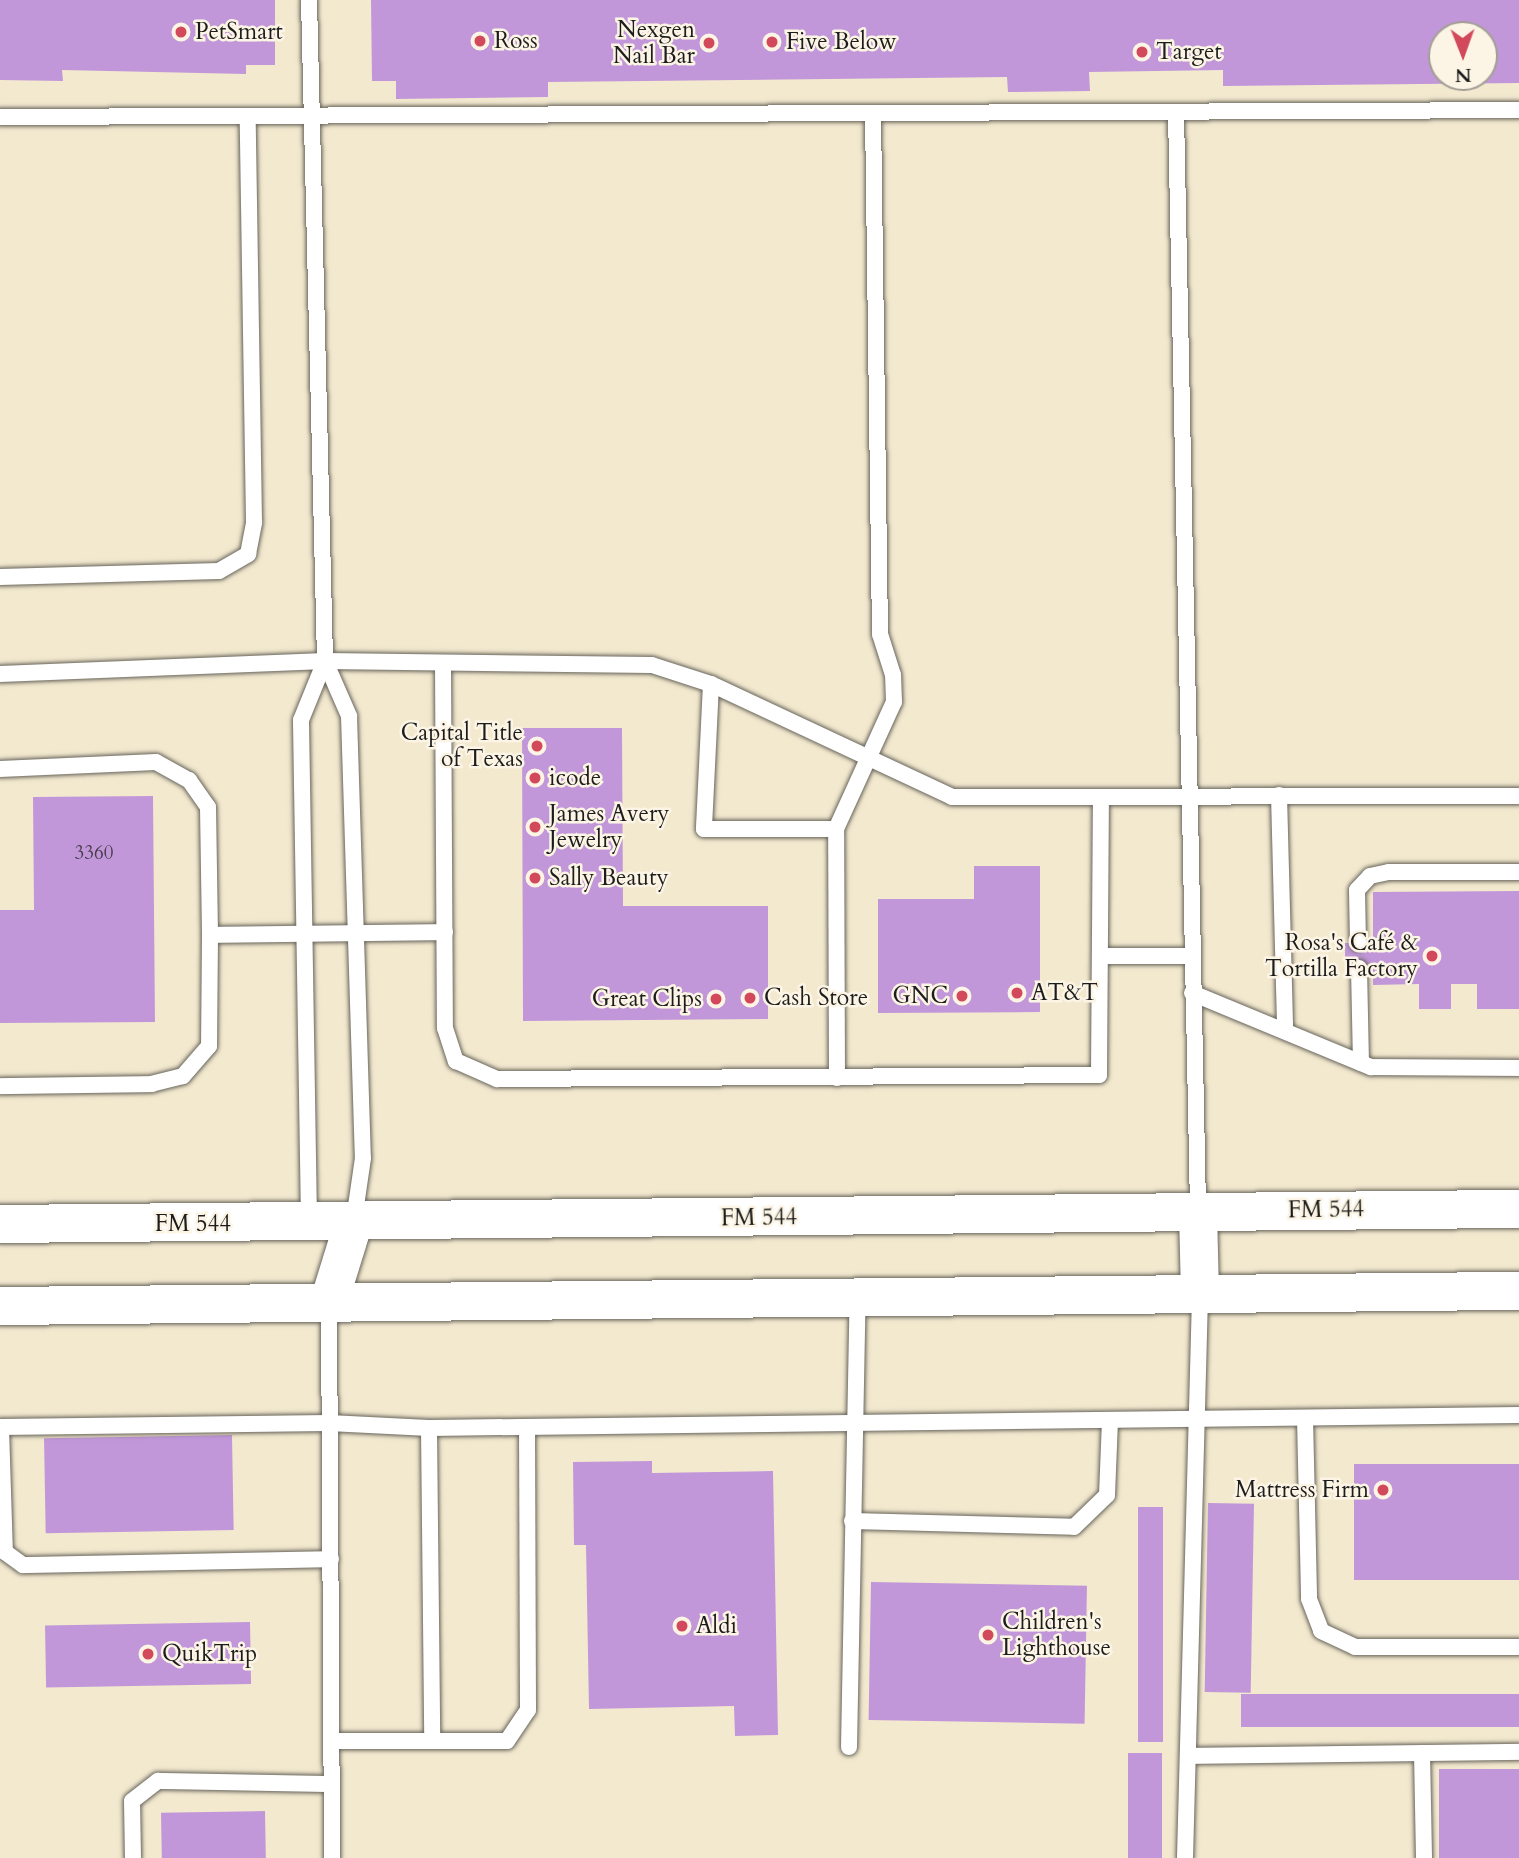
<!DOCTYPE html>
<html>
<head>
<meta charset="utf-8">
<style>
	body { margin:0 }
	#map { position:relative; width:1519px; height:1858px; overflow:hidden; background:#f3e9cf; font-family:Cardo,serif }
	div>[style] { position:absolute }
	.building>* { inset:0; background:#c197d9; transform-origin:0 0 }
	.roads { filter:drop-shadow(0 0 2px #67645b) drop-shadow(0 0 2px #67645b) }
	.lane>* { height:16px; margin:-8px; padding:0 8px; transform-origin:8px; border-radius:8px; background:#fff }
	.primary>* { height:38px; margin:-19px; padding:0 19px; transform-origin:19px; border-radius:19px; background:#fff }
	.dots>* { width:19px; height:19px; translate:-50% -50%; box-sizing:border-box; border:4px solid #fcf5e5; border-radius:50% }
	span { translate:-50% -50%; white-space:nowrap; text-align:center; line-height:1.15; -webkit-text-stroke:5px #fcf5e5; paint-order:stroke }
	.number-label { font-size:19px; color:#453b4b }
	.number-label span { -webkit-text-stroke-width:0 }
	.poi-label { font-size:23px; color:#1c1c1c }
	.right { translate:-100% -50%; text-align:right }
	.left { translate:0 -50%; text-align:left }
	.street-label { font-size:23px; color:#1c1c1c }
	.north { position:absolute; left:1428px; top:21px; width:70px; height:70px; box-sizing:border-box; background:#fcf5e5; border:2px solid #a29e95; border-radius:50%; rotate:179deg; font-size:19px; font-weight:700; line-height:28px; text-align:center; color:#1c1c1c }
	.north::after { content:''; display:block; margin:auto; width:24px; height:32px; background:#d1495b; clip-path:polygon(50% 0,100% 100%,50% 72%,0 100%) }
</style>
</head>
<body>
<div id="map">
	<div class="building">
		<div style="clip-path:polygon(0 0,275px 0,275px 65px,246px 65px,246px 74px,62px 70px,63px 81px,0 80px)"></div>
		<div style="clip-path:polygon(evenodd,371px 0,1519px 0,1519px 83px,1223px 86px,1223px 70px,1089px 72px,1090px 91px,1008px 92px,1007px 77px,548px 82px,548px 97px,396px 99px,396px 81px,372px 81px,371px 0,1442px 35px,1484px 35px,1484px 77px,1442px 77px,1442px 35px)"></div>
		<div style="clip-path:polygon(522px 728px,622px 728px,623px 906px,768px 906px,768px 1019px,523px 1021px)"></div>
		<div style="clip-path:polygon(153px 796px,155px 1022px,0 1023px,0 910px,34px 910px,33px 797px)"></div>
		<div style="clip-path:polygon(974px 866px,1040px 866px,1040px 1012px,878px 1013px,878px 899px,974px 899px)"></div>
		<div style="clip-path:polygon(1519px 891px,1519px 1009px,1477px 1009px,1477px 984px,1451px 984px,1451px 1009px,1419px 1009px,1419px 984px,1373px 985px,1373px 968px,1345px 968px,1345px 943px,1373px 943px,1373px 892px)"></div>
		<div style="left:232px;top:1435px;width:95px;height:188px;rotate:89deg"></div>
		<div style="clip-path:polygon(652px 1461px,652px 1473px,773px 1471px,778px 1735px,735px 1736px,734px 1706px,589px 1709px,586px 1545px,574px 1545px,573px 1462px)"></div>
		<div style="left:1519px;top:1464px;width:116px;height:165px;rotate:90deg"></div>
		<div style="left:1208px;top:1503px;width:46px;height:189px;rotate:1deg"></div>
		<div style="left:1138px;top:1507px;width:25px;height:235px"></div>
		<div style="left:871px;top:1582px;width:216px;height:138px;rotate:1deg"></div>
		<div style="left:250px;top:1622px;width:62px;height:205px;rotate:89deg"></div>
		<div style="left:1519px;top:1694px;width:33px;height:278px;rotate:90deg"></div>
		<div style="left:1128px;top:1753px;width:34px;height:105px"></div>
		<div style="left:1519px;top:1769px;width:89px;height:80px;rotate:90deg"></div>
		<div style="left:265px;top:1811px;width:47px;height:104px;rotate:89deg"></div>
	</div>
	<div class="roads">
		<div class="lane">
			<div style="left:309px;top:0;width:661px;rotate:88.61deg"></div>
			<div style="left:325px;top:661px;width:60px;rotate:66.4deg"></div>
			<div style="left:349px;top:716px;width:442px;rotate:88.2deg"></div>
			<div style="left:363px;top:1158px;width:63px;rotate:98.3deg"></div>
			<div style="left:1176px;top:112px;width:1100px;rotate:88.85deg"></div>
			<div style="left:0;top:117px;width:1519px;rotate:-0.26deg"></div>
			<div style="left:0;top:577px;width:219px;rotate:-1.6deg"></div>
			<div style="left:219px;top:571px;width:34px;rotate:-30deg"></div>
			<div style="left:248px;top:554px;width:33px;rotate:-79deg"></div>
			<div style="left:254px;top:522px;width:404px;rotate:-90.9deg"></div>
			<div style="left:443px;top:663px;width:365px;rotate:89.7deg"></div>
			<div style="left:445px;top:1028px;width:35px;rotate:72deg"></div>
			<div style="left:456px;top:1061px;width:45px;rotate:23.7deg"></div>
			<div style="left:497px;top:1079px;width:602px;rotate:-0.38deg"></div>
			<div style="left:1099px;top:1075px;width:277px;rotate:-89.6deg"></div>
			<div style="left:0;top:674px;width:325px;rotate:-2.3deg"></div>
			<div style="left:325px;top:661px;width:327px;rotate:0.7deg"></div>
			<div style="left:652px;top:665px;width:62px;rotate:17.9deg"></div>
			<div style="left:711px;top:684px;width:266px;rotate:25.1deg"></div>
			<div style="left:952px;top:797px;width:567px;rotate:-0.1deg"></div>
			<div style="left:711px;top:684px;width:145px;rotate:92.8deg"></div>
			<div style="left:704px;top:829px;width:132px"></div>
			<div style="left:0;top:769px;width:156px;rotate:-2.6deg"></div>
			<div style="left:156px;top:762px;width:38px;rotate:29deg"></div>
			<div style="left:189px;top:780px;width:33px;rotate:55deg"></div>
			<div style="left:208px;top:807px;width:128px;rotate:89.1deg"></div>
			<div style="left:210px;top:935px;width:111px;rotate:90.5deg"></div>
			<div style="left:209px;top:1046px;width:40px;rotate:131deg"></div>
			<div style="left:183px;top:1076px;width:32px;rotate:166deg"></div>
			<div style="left:152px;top:1084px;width:152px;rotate:179.2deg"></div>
			<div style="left:1279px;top:795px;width:235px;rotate:88.5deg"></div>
			<div style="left:210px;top:935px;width:235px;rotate:-0.7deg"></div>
			<div style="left:1358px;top:943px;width:53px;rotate:-91.1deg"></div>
			<div style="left:1357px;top:890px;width:19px;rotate:-47deg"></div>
			<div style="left:1370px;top:876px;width:19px;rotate:-12deg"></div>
			<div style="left:1389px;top:872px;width:130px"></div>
			<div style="left:1100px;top:956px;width:91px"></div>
			<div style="left:1359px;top:968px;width:95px;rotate:88.8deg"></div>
			<div style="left:1192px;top:993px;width:194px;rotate:22.5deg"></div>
			<div style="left:1371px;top:1067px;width:148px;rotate:0.4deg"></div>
			<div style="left:837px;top:1078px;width:249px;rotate:-90.2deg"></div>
			<div style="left:836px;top:829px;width:140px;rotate:-65.5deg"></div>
			<div style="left:894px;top:702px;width:27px;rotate:-92deg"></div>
			<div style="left:893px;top:675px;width:43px;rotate:-107.6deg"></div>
			<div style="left:880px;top:634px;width:520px;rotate:-90.77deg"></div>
			<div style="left:309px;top:1220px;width:500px;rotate:-90.92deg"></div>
			<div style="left:301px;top:720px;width:64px;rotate:-67.9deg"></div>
			<div style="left:329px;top:1302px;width:556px;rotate:89.69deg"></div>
			<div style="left:1305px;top:1418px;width:181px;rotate:88.7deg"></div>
			<div style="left:1309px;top:1599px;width:34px;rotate:69deg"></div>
			<div style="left:1321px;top:1631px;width:38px;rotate:25deg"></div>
			<div style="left:1355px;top:1647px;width:164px"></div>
			<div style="left:0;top:1427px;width:329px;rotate:-0.7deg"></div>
			<div style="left:329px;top:1423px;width:100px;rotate:2.9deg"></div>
			<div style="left:429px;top:1428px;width:1090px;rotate:-0.68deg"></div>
			<div style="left:1px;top:1428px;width:124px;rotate:88.2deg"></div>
			<div style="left:5px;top:1552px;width:22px;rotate:36deg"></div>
			<div style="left:23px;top:1565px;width:308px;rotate:-1.1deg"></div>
			<div style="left:429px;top:1428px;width:312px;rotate:89.4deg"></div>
			<div style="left:852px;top:1521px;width:222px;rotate:1.5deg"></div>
			<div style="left:1074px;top:1527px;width:46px;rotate:-44.1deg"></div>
			<div style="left:1107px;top:1495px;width:75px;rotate:-87.7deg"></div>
			<div style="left:331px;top:1741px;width:176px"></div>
			<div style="left:507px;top:1741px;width:37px;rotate:-56deg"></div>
			<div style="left:528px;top:1710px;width:283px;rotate:-90.2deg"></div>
			<div style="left:849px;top:1747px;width:450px;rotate:-88.9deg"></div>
			<div style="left:1422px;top:1753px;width:105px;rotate:88.9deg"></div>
			<div style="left:1189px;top:1756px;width:330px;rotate:-0.7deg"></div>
			<div style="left:133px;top:1858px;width:57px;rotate:-91deg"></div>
			<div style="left:132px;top:1801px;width:33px;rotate:-38deg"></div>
			<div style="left:158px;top:1781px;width:174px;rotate:1deg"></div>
			<div style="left:1185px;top:1858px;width:563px;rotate:-88.47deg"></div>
		</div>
		<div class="primary">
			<div style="left:1198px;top:1212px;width:83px;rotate:88.6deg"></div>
			<div style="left:0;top:1224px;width:1519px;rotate:-0.57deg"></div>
			<div style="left:329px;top:1302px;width:85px;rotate:-72.8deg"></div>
			<div style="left:0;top:1306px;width:1519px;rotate:-0.57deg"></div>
		</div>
	</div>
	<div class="dots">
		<div style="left:181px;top:32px;background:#d1495b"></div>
		<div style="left:480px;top:41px;background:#d1495b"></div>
		<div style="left:772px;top:42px;background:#d1495b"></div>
		<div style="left:709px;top:43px;background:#d1495b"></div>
		<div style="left:1142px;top:52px;background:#d1495b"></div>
		<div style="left:537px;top:746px;background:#d1495b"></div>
		<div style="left:535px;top:778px;background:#d1495b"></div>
		<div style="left:535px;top:827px;background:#d1495b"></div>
		<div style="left:535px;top:878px;background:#d1495b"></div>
		<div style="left:1432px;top:956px;background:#d1495b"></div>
		<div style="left:1017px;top:993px;background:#d1495b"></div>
		<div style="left:962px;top:996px;background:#d1495b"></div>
		<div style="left:750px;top:998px;background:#d1495b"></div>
		<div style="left:716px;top:999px;background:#d1495b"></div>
		<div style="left:1383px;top:1490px;background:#d1495b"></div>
		<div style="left:682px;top:1626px;background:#d1495b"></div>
		<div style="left:988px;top:1635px;background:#d1495b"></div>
		<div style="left:148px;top:1654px;background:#d1495b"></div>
	</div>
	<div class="number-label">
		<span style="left:94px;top:854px">3360</span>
	</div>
	<div class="poi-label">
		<span class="right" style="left:695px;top:43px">Nexgen<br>Nail Bar</span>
		<span class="left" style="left:195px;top:32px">PetSmart</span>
		<span class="left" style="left:494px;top:41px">Ross</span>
		<span class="left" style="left:786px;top:42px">Five Below</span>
		<span class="left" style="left:1156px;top:52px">Target</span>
		<span class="right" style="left:523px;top:746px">Capital Title<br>of Texas</span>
		<span class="left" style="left:549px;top:778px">icode</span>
		<span class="left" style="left:549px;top:827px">James Avery<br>Jewelry</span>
		<span class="left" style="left:549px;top:878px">Sally Beauty</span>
		<span class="right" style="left:1418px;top:956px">Rosa's Café &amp;<br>Tortilla Factory</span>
		<span class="left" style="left:1031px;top:993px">AT&amp;T</span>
		<span class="right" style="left:948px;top:996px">GNC</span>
		<span class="left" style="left:764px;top:998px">Cash Store</span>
		<span class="right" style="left:702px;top:999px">Great Clips</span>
		<span class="right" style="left:1369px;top:1490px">Mattress Firm</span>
		<span class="left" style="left:1002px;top:1635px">Children's<br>Lighthouse</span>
		<span class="left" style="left:696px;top:1626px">Aldi</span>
		<span class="left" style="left:162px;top:1654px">QuikTrip</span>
	</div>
	<div class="street-label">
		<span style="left:1326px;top:1210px;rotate:-1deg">FM 544</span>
		<span style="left:759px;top:1218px;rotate:-1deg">FM 544</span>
		<span style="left:193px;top:1224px">FM 544</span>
	</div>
	<div class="north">N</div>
</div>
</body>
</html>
